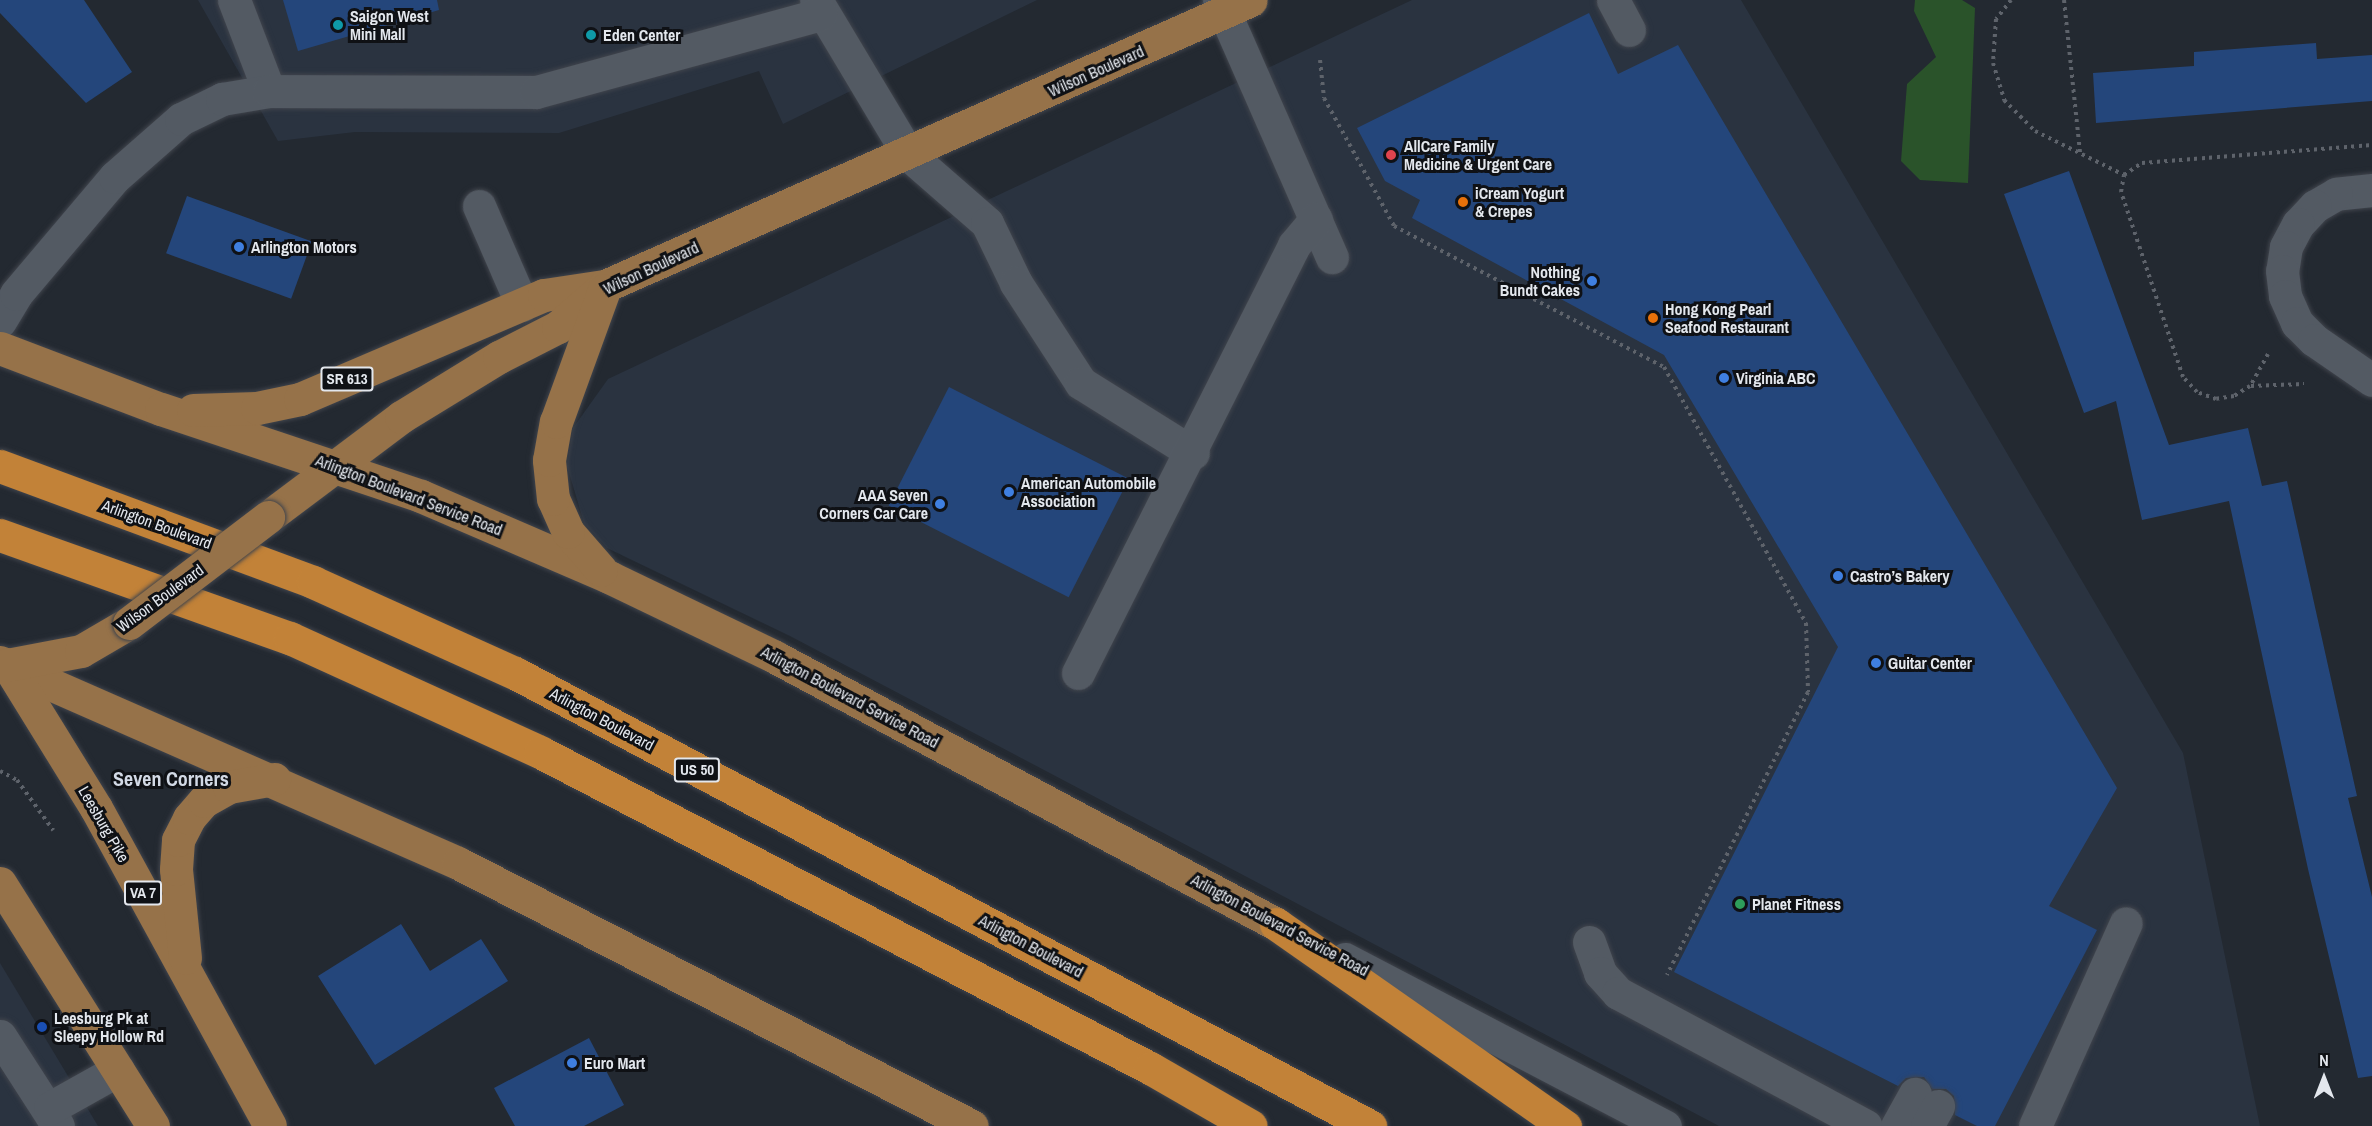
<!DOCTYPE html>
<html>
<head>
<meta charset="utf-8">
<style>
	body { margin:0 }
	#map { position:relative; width:2372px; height:1126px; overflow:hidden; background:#232931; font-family:"Archivo Narrow",sans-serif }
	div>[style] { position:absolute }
	.built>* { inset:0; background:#2a3340 }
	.green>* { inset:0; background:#2a532a }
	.building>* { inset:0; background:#24467b; transform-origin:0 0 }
	.path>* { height:4px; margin-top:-2px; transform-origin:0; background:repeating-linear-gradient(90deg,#5e636b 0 3px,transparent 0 7.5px) }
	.roads { filter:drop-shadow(0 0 2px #40444c) drop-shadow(0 0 2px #40444c) }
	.minor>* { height:33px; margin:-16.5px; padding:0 16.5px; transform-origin:16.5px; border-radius:16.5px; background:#535a63 }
	.major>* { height:33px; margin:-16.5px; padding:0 16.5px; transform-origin:16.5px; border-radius:16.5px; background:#967249 }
	.highway>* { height:33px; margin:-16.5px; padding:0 16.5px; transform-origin:16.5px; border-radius:16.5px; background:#c28238 }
	.bridges { filter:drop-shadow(0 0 2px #40444c) drop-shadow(0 0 2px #40444c) }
	.major-bridge>* { height:33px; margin:-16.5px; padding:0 16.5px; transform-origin:16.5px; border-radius:16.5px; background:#967249 }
	.dots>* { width:16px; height:16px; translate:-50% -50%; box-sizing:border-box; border:3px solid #0f1115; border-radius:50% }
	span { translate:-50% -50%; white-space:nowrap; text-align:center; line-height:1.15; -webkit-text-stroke:6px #0f1115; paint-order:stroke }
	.shield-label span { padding:2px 4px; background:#0f1115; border:2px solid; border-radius:4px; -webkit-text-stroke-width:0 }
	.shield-label { font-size:15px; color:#e3e7ed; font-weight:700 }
	.poi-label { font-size:16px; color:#e3e7ed; font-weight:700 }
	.left { translate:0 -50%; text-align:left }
	.right { translate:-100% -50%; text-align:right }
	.street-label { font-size:16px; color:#e3e7ed }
	.quarter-label { font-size:20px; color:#d2d9e5; font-weight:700 }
	.north { position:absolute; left:2294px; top:1048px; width:60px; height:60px; -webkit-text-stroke:4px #0f1115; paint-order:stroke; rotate:0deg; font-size:16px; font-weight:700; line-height:24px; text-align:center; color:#e3e7ed }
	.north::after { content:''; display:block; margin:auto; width:21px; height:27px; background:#e3e7ed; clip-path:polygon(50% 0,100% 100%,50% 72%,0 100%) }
</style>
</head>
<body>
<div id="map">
	<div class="built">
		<div style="clip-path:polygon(198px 0,1037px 0,783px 124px,759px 71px,559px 133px,355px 132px,278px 141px)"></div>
		<div style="clip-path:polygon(1412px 0,1741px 0,2183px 753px,2260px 1126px,1719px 1126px,790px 636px,607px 548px,584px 523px,567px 466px,573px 428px,608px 379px)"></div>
		<div style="clip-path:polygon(0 963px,98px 1126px,0 1126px)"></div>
	</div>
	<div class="green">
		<div style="clip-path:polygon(1915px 0,1962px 0,1975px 8px,1968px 183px,1920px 180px,1901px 161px,1907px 84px,1936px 57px,1914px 11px)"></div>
	</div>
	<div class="building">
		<div style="clip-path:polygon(0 0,84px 0,132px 72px,86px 103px,0 13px)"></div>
		<div style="clip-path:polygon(283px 0,437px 0,439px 10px,298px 51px)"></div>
		<div style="clip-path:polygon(1589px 13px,1618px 74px,1678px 45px,2117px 788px,2049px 906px,2097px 930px,1995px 1126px,1977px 1126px,1955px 1115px,1954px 1096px,1946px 1089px,1932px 1089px,1924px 1077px,1906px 1078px,1898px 1086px,1674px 972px,1838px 647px,1664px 355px,1412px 218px,1420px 200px,1385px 181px,1357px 128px)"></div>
		<div style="clip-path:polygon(2316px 43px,2317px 59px,2372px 55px,2372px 101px,2096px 123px,2093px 73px,2194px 66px,2194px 52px)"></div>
		<div style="clip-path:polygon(2069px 171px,2169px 445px,2248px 428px,2262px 486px,2287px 481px,2357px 796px,2348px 798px,2372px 897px,2372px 1076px,2358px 1078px,2308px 869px,2229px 501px,2142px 520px,2116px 401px,2084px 413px,2004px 194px)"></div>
		<div style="left:187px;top:196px;width:133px;height:61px;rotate:20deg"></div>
		<div style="left:949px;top:387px;width:202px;height:133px;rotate:27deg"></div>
		<div style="clip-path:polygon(401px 924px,430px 971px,481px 939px,508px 981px,375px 1065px,318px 976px)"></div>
		<div style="clip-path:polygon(589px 1038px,624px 1105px,584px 1126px,515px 1126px,494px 1088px)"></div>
	</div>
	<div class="path">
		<div style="left:2011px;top:0;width:24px;rotate:128deg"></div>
		<div style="left:1996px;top:19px;width:44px;rotate:93.9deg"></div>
		<div style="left:1993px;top:63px;width:39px;rotate:73deg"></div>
		<div style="left:2004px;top:100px;width:44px;rotate:45deg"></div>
		<div style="left:2035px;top:131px;width:99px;rotate:26.3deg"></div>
		<div style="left:2064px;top:0;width:154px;rotate:84deg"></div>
		<div style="left:1320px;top:60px;width:38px;rotate:84deg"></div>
		<div style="left:1324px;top:98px;width:146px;rotate:61.3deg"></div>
		<div style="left:1394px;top:226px;width:305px;rotate:27.6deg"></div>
		<div style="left:1664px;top:367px;width:293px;rotate:61deg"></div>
		<div style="left:1806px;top:623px;width:69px;rotate:88.3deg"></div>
		<div style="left:1808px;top:692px;width:316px;rotate:116.5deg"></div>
		<div style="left:2268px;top:354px;width:37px;rotate:119deg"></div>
		<div style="left:2250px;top:386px;width:19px;rotate:148deg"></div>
		<div style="left:2234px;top:396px;width:18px;rotate:171deg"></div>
		<div style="left:2216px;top:399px;width:20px;rotate:-160deg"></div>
		<div style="left:2197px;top:392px;width:21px;rotate:-133deg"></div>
		<div style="left:2183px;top:377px;width:195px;rotate:-108.5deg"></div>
		<div style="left:2121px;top:192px;width:17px;rotate:-80deg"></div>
		<div style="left:2124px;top:175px;width:22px;rotate:-34deg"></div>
		<div style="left:2142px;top:163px;width:231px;rotate:-4.5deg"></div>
		<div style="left:2251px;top:386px;width:53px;rotate:-2.2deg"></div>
		<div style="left:0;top:771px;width:19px;rotate:28deg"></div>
		<div style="left:17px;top:780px;width:62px;rotate:54.2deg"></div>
	</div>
	<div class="roads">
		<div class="minor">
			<div style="left:234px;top:0;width:97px;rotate:69deg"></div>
			<div style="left:816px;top:0;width:179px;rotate:59.1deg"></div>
			<div style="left:908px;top:154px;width:105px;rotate:41.1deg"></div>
			<div style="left:987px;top:223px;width:67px;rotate:64.2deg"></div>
			<div style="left:1016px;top:283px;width:119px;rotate:57deg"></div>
			<div style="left:1081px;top:383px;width:132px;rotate:32deg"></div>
			<div style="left:1219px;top:0;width:281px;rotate:66.3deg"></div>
			<div style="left:1613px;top:0;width:34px;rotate:62deg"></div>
			<div style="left:2372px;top:190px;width:36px;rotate:174deg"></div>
			<div style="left:2336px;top:194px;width:24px;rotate:150deg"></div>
			<div style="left:2315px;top:206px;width:25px;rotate:133deg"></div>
			<div style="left:2298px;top:224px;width:26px;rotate:118deg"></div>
			<div style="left:2286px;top:247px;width:24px;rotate:99deg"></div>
			<div style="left:2282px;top:271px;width:25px;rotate:83deg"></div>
			<div style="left:2285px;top:296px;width:30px;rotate:66deg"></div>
			<div style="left:2297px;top:323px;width:24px;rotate:45deg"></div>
			<div style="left:2314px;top:340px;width:70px;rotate:34.6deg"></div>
			<div style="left:479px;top:206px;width:108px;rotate:66.5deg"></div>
			<div style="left:0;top:321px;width:31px;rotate:-59deg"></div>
			<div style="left:16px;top:294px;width:153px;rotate:-49.8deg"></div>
			<div style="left:115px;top:177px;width:88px;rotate:-41.3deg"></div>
			<div style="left:181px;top:119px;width:46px;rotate:-26deg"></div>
			<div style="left:222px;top:99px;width:48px;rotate:-9.7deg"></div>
			<div style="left:269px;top:91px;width:267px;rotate:0.2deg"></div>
			<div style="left:536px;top:92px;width:295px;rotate:-15.3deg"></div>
			<div style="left:1078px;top:673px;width:479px;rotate:-63.2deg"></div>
			<div style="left:1294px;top:245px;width:34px;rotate:-50deg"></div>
			<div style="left:1589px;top:942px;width:33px;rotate:70deg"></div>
			<div style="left:1600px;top:973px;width:27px;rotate:48deg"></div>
			<div style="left:1618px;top:993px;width:281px;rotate:28.2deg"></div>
			<div style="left:1345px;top:959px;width:361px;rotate:27.6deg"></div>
			<div style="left:0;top:1036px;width:107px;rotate:57.2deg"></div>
			<div style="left:50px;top:1108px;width:78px;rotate:-29.2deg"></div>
			<div style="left:1897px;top:1126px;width:37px;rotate:-61deg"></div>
			<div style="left:1927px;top:1126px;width:23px;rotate:-61deg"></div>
			<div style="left:2035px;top:1126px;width:222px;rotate:-65.9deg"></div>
		</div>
		<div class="major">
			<div style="left:0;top:348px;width:172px;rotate:20.8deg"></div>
			<div style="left:161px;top:409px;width:274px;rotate:18.5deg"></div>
			<div style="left:421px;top:496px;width:205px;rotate:23.3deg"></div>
			<div style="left:609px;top:577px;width:184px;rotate:25.7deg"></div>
			<div style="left:775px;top:657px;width:568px;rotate:28.05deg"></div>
			<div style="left:193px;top:410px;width:64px;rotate:-1.8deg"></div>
			<div style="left:257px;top:408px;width:44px;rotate:-11.8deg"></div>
			<div style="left:300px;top:399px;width:265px;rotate:-23.1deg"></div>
			<div style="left:544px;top:295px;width:62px;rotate:-8.4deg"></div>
			<div style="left:268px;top:517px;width:166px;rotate:-36.9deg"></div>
			<div style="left:401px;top:417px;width:115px;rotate:-31.5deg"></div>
			<div style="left:499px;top:357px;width:66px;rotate:-27deg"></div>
			<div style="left:558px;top:327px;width:62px;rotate:-41.1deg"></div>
			<div style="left:605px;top:286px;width:706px;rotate:-23.88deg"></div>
			<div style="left:601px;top:570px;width:50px;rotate:-131deg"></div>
			<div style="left:568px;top:532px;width:36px;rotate:-114deg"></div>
			<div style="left:553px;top:499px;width:39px;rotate:-96deg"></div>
			<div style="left:549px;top:460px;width:39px;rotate:-80deg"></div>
			<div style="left:556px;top:422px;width:140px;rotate:-70deg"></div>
			<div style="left:0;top:662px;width:500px;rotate:23.69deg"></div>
			<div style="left:458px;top:863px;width:577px;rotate:27.1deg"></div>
			<div style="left:7px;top:664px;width:169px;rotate:58.3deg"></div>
			<div style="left:96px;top:808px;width:362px;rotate:61.3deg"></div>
			<div style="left:7px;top:665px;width:75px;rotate:-10.7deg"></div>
			<div style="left:81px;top:651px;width:56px;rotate:-30.3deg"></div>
			<div style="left:0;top:883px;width:287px;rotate:57.8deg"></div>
			<div style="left:185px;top:958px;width:89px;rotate:-95.8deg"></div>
			<div style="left:176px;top:869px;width:29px;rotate:-86deg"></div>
			<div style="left:178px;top:840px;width:25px;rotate:-63deg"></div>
			<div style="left:189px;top:818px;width:23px;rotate:-49deg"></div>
			<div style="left:204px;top:801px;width:29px;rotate:-29deg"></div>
			<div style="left:229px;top:787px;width:46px;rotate:-10.1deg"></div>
		</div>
		<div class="highway">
			<div style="left:0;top:466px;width:334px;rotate:20.3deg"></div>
			<div style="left:313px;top:582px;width:222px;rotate:24.3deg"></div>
			<div style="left:515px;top:673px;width:968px;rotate:27.92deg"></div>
			<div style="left:0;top:535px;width:308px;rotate:19.6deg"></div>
			<div style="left:290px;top:638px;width:275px;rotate:24.5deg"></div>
			<div style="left:540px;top:752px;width:687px;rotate:27.39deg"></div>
			<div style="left:1150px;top:1068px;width:116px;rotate:29.9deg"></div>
			<div style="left:1276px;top:924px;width:353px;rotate:35deg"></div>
		</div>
	</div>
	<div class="bridges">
		<div class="major-bridge">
			<div style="left:129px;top:623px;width:175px;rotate:-37.3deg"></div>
		</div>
	</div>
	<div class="dots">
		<div style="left:338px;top:25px;background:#0f9aa8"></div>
		<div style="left:591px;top:35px;background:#0f9aa8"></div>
		<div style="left:1391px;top:155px;background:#e0444e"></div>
		<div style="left:1463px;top:202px;background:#e8710a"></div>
		<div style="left:239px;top:247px;background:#3f7fe0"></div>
		<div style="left:1592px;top:281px;background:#3f7fe0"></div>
		<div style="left:1653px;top:318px;background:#e8710a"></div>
		<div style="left:1724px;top:378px;background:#3f7fe0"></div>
		<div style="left:1009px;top:492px;background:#3f7fe0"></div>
		<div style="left:940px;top:504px;background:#3f7fe0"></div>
		<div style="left:1838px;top:576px;background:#3f7fe0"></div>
		<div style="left:1876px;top:663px;background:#3f7fe0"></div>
		<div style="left:1740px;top:904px;background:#2e9e5b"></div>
		<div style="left:42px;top:1027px;background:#1a4fb4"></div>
		<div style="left:572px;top:1063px;background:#3f7fe0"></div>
	</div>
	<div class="shield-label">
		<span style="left:347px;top:379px">SR 613</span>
		<span style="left:697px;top:770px">US 50</span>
		<span style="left:143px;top:893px">VA 7</span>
	</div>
	<div class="poi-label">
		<span class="left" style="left:350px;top:25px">Saigon West<br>Mini Mall</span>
		<span class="left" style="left:603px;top:35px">Eden Center</span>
		<span class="left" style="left:1404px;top:155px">AllCare Family<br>Medicine &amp; Urgent Care</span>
		<span class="left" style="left:1475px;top:202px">iCream Yogurt<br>&amp; Crepes</span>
		<span class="left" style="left:251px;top:247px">Arlington Motors</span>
		<span class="right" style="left:1580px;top:281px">Nothing<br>Bundt Cakes</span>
		<span class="left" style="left:1665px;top:318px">Hong Kong Pearl<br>Seafood Restaurant</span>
		<span class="left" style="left:1736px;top:378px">Virginia ABC</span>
		<span class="left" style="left:1021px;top:492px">American Automobile<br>Association</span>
		<span class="right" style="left:928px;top:504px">AAA Seven<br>Corners Car Care</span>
		<span class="left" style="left:1850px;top:576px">Castro’s Bakery</span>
		<span class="left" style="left:1888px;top:663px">Guitar Center</span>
		<span class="left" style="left:1752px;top:904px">Planet Fitness</span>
		<span class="left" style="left:54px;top:1027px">Leesburg Pk at<br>Sleepy Hollow Rd</span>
		<span class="left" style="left:584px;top:1063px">Euro Mart</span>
	</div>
	<div class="street-label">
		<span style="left:1096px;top:71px;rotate:-24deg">Wilson Boulevard</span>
		<span style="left:651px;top:268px;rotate:-25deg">Wilson Boulevard</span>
		<span style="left:409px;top:495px;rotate:21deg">Arlington Boulevard Service Road</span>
		<span style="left:157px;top:524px;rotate:20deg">Arlington Boulevard</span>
		<span style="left:160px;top:598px;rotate:-36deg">Wilson Boulevard</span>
		<span style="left:850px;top:697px;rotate:28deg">Arlington Boulevard Service Road</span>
		<span style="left:602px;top:719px;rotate:28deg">Arlington Boulevard</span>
		<span style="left:104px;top:824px;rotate:60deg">Leesburg Pike</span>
		<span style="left:1280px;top:925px;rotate:28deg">Arlington Boulevard Service Road</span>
		<span style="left:1031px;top:946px;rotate:28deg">Arlington Boulevard</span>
	</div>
	<div class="quarter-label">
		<span style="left:171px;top:778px">Seven Corners</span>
	</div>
	<div class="north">N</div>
</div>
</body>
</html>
